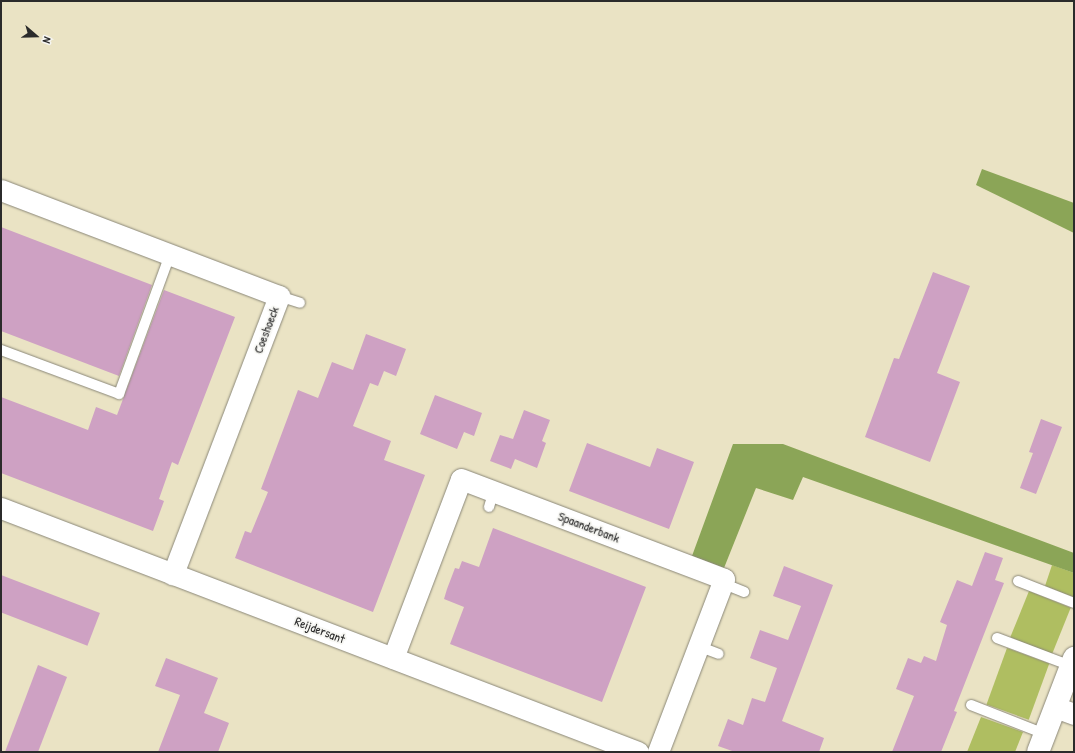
<!DOCTYPE html>
<html>
<head>
<meta charset="utf-8">
<style>
	body { margin:0 }
	#map { position:relative; width:1075px; height:753px; overflow:hidden; background:#eae3c4; font-family:"Patrick Hand",sans-serif }
	div>[style] { position:absolute }
	.green>* { inset:0; background:#afbe61; transform-origin:0 0 }
	.forest>* { inset:0; background:#8ba557 }
	.building>* { inset:0; background:#cea1c3; transform-origin:0 0 }
	.roads { filter:drop-shadow(0 0 1px #8a8778) drop-shadow(0 0 1px #8a8778) }
	.lane>* { height:10px; margin:-5px; padding:0 5px; transform-origin:5px; border-radius:5px; background:#fff }
	.street>* { height:21px; margin:-10.5px; padding:0 10.5px; transform-origin:10.5px; border-radius:10.5px; background:#fff }
	.secondary>* { height:22px; margin:-11px; padding:0 11px; transform-origin:11px; border-radius:11px; background:#fff }
	span { translate:-50% -50%; white-space:nowrap; text-align:center; line-height:1.15; -webkit-text-stroke:3.5px #f6f6f2; paint-order:stroke }
	.street-label { font-size:13px; color:#2b2b2b }
	.frame { position:absolute; inset:0; border:2px solid #2b2b2b; pointer-events:none }
	.north { position:absolute; left:16px; top:16px; width:40px; height:40px; -webkit-text-stroke:3px #f6f6f2; paint-order:stroke; rotate:110deg; font-size:11px; font-weight:700; line-height:16px; text-align:center; color:#2b2b2b }
	.north::after { content:''; display:block; margin:auto; width:14px; height:18px; background:#2b2b2b; clip-path:polygon(50% 0,100% 100%,50% 72%,0 100%) }
</style>
</head>
<body>
<div id="map">
	<div class="green">
		<div style="clip-path:polygon(1052px 565px,1074px 573px,1073px 597px,1045px 586px)"></div>
		<div style="left:1029px;top:591px;width:45px;height:50px;rotate:22deg"></div>
		<div style="left:1007px;top:648px;width:45px;height:60px;rotate:20deg"></div>
		<div style="clip-path:polygon(981px 717px,1023px 732px,1015px 752px,967px 752px)"></div>
	</div>
	<div class="forest">
		<div style="clip-path:polygon(982px 169px,1074px 203px,1074px 233px,976px 185px)"></div>
		<div style="clip-path:polygon(733px 444px,783px 444px,1074px 553px,1074px 573px,803px 477px,793px 500px,756px 488px,724px 568px,692px 556px)"></div>
	</div>
	<div class="building">
		<div style="clip-path:polygon(1px 227px,152px 285px,119px 376px,1px 331px)"></div>
		<div style="clip-path:polygon(933px 272px,970px 286px,937px 373px,960px 382px,930px 462px,865px 437px,894px 358px,899px 359px)"></div>
		<div style="clip-path:polygon(164px 290px,235px 317px,178px 465px,172px 462px,159px 499px,164px 501px,153px 531px,1px 473px,1px 397px,88px 430px,96px 407px,117px 415px)"></div>
		<div style="clip-path:polygon(366px 334px,406px 349px,396px 376px,384px 371px,378px 386px,370px 383px,353px 426px,391px 441px,384px 460px,425px 475px,373px 612px,235px 558px,245px 531px,251px 533px,268px 492px,261px 489px,298px 390px,318px 398px,332px 362px,353px 370px)"></div>
		<div style="clip-path:polygon(435px 395px,482px 413px,474px 436px,464px 432px,457px 449px,420px 434px)"></div>
		<div style="clip-path:polygon(524px 410px,550px 420px,542px 441px,546px 443px,537px 468px,515px 459px,511px 469px,490px 461px,500px 435px,513px 439px)"></div>
		<div style="clip-path:polygon(1041px 419px,1062px 427px,1036px 494px,1020px 488px,1033px 453px,1029px 452px)"></div>
		<div style="clip-path:polygon(587px 443px,650px 467px,657px 448px,694px 462px,669px 529px,569px 491px)"></div>
		<div style="clip-path:polygon(493px 528px,646px 587px,602px 702px,450px 644px,464px 607px,444px 599px,447px 589px,455px 568px,459px 569px,462px 561px,479px 567px)"></div>
		<div style="clip-path:polygon(985px 552px,1003px 558px,995px 580px,1004px 583px,954px 711px,957px 712px,941px 752px,892px 752px,914px 696px,896px 689px,908px 658px,921px 663px,924px 656px,936px 661px,947px 625px,940px 622px,957px 580px,972px 586px)"></div>
		<div style="clip-path:polygon(784px 566px,833px 585px,782px 721px,824px 738px,819px 752px,735px 752px,718px 746px,728px 719px,743px 725px,752px 698px,765px 702px,777px 668px,750px 658px,760px 630px,788px 640px,801px 606px,773px 596px)"></div>
		<div style="left:1px;top:575px;width:106px;height:35px;rotate:21deg"></div>
		<div style="clip-path:polygon(166px 658px,218px 678px,204px 713px,229px 723px,218px 752px,158px 752px,180px 695px,155px 686px)"></div>
		<div style="clip-path:polygon(38px 665px,67px 677px,38px 752px,5px 752px)"></div>
	</div>
	<div class="roads">
		<div class="lane">
			<div style="left:279px;top:296px;width:22px;rotate:18deg"></div>
			<div style="left:1px;top:350px;width:126px;rotate:20.4deg"></div>
			<div style="left:119px;top:394px;width:148px;rotate:-69.9deg"></div>
			<div style="left:489px;top:507px;width:17px;rotate:-73deg"></div>
			<div style="left:1018px;top:581px;width:60px;rotate:21.4deg"></div>
			<div style="left:722px;top:583px;width:24px;rotate:22deg"></div>
			<div style="left:997px;top:638px;width:79px;rotate:20.7deg"></div>
			<div style="left:698px;top:646px;width:22px;rotate:21deg"></div>
			<div style="left:971px;top:705px;width:79px;rotate:21.4deg"></div>
		</div>
		<div class="street">
			<div style="left:1px;top:190px;width:298px;rotate:20.9deg"></div>
			<div style="left:279px;top:296px;width:298px;rotate:110.9deg"></div>
			<div style="left:1px;top:508px;width:682px;rotate:20.96deg"></div>
			<div style="left:393px;top:658px;width:191px;rotate:-69.2deg"></div>
			<div style="left:461px;top:479px;width:281px;rotate:20.8deg"></div>
			<div style="left:724px;top:579px;width:185px;rotate:110.9deg"></div>
			<div style="left:1055px;top:707px;width:20px;rotate:20deg"></div>
		</div>
		<div class="secondary">
			<div style="left:1038px;top:752px;width:101px;rotate:-69deg"></div>
		</div>
	</div>
	<div class="street-label">
		<span style="left:266px;top:330px;rotate:-69deg">Coeshoeck</span>
		<span style="left:589px;top:527px;rotate:21deg">Spaanderbank</span>
		<span style="left:320px;top:630px;rotate:21deg">Reijdersant</span>
	</div>
	<div class="frame"></div>
	<div class="north">N</div>
</div>
</body>
</html>
